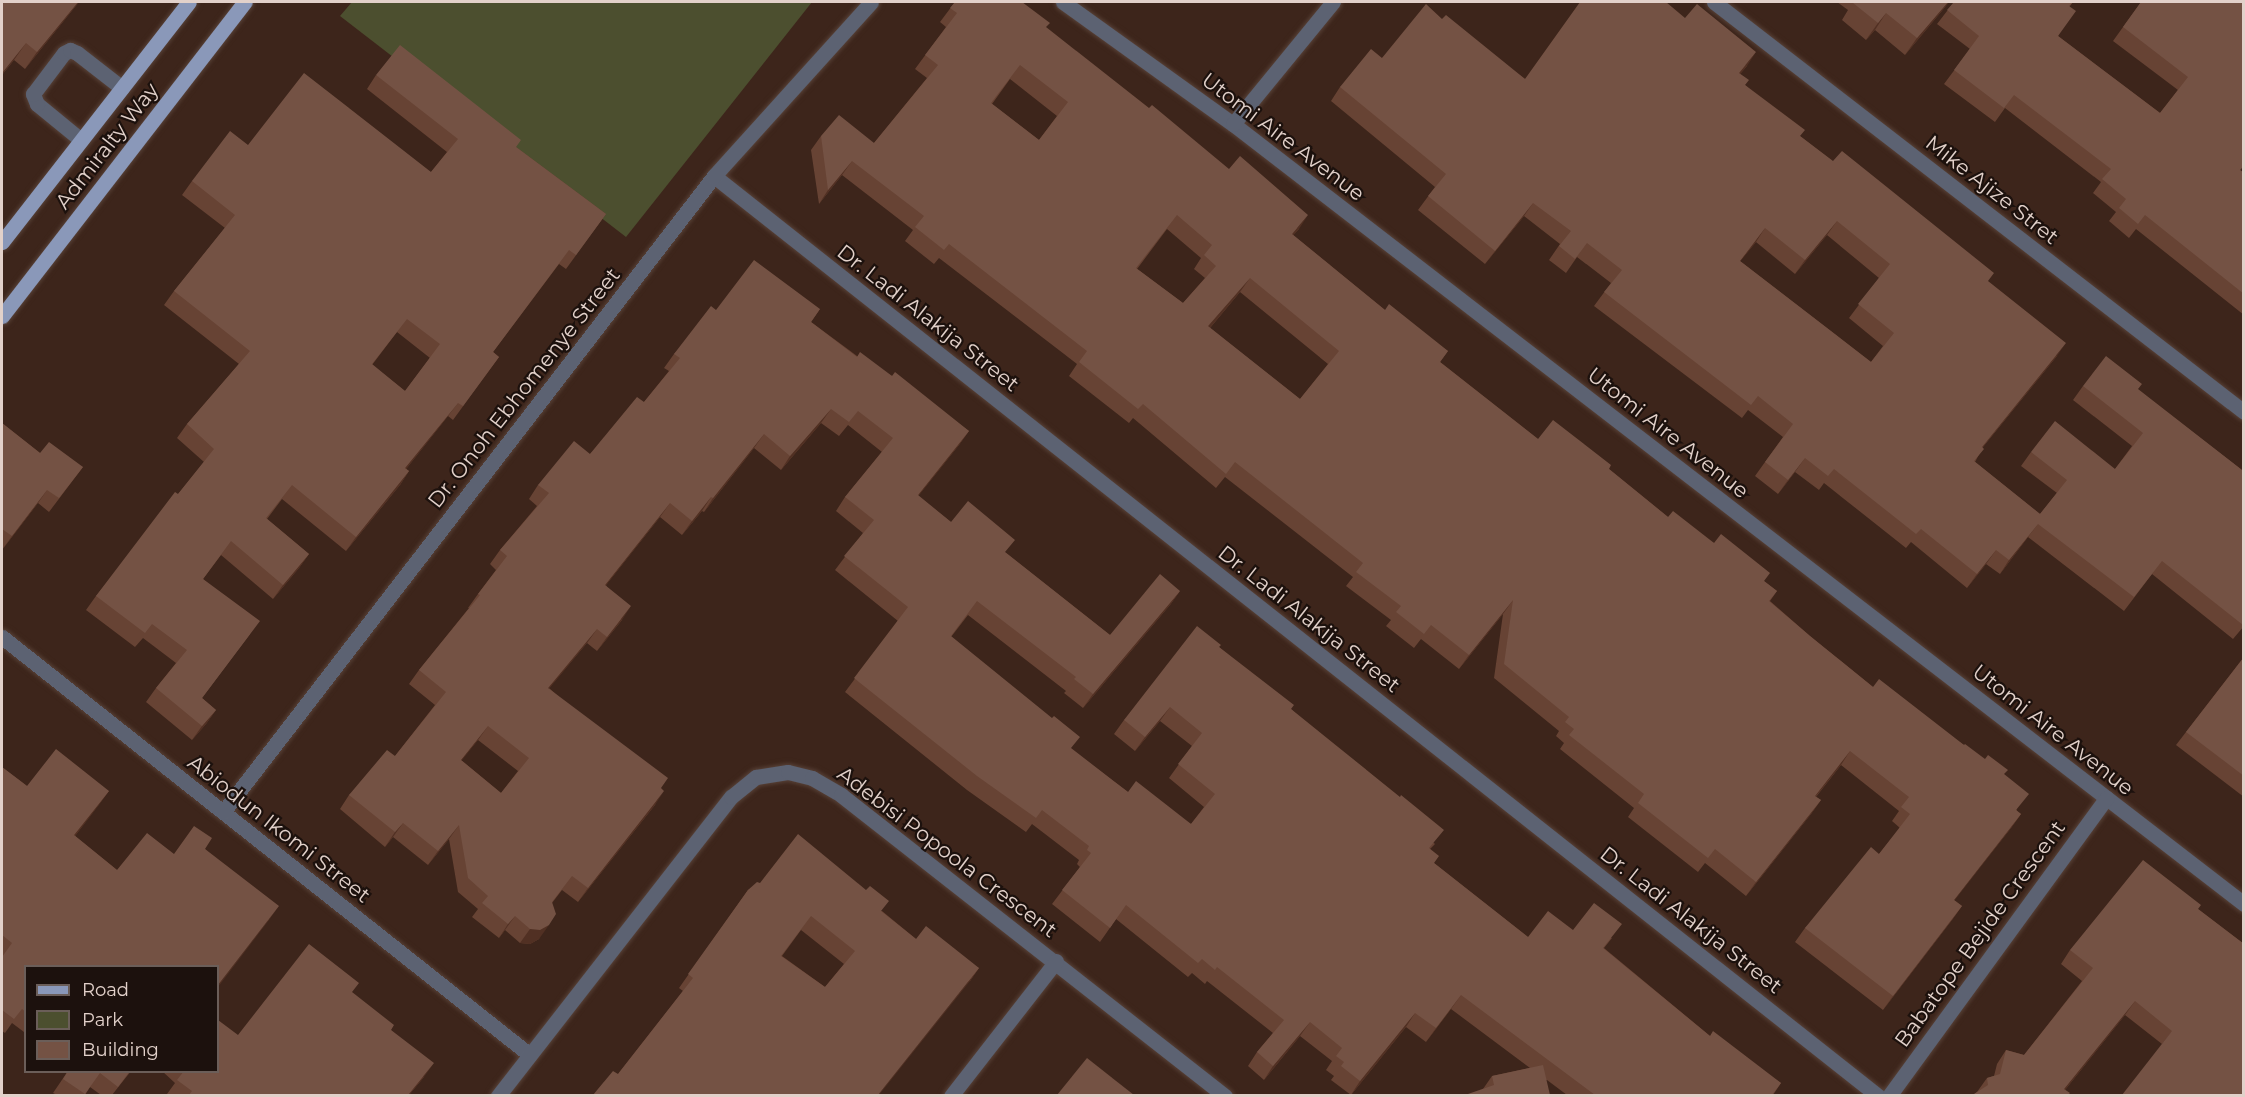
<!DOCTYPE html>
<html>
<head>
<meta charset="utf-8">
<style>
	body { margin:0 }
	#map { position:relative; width:2245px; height:1097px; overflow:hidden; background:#3d251b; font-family:Montserrat,sans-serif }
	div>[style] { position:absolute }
	.green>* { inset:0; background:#4c4f2f }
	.roads { filter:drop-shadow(0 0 2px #574137) drop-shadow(0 0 2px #574137) }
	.minor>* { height:15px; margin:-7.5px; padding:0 7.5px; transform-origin:7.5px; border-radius:7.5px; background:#5c6272 }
	.major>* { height:15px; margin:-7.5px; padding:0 7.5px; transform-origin:7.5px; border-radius:7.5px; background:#8a98b9 }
	.wall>* { inset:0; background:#674334 }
	.shaded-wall>* { inset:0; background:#513023 }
	.building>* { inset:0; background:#745244 }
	span { translate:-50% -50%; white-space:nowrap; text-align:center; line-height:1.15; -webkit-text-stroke:4.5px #1c110d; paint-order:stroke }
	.street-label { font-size:21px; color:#e2d1ca }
	.frame { position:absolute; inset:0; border:3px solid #e2d1ca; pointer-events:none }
	.legend { position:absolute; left:24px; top:965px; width:195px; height:108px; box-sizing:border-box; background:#1c110d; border:2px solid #6b5e59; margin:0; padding:8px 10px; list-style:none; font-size:18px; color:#e2d1ca }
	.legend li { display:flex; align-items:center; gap:12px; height:30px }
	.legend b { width:30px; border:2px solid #6b5e59 }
</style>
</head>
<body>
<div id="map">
	<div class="green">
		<div style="clip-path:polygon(352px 2px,812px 2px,626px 237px,340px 16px)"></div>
	</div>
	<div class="roads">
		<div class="minor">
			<div style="left:1063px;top:2px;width:209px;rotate:35.7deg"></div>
			<div style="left:1233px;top:124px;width:1277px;rotate:37.65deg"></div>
			<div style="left:1714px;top:2px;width:670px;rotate:37.72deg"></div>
			<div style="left:1233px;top:124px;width:158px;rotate:-50.7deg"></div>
			<div style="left:81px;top:140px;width:57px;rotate:-140.7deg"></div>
			<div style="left:37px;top:104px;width:11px;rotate:-112deg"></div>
			<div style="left:33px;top:94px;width:51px;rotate:-52.9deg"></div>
			<div style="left:64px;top:53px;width:7px;rotate:-27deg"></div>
			<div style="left:70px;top:50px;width:8px;rotate:23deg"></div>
			<div style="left:77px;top:53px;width:57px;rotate:37.9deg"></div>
			<div style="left:714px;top:176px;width:1484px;rotate:38.32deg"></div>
			<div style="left:2px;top:637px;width:673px;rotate:38.37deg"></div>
			<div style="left:223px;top:812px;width:803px;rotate:-52.33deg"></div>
			<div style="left:714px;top:176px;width:234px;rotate:-47.9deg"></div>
			<div style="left:498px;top:1096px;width:379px;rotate:-52.1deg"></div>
			<div style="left:731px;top:797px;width:32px;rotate:-39deg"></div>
			<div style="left:756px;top:777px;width:32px;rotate:-9deg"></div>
			<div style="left:788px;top:772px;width:25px;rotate:14deg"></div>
			<div style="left:812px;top:778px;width:34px;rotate:30deg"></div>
			<div style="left:841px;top:795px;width:488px;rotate:38.1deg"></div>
			<div style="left:951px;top:1096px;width:171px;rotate:-52.1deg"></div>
			<div style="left:1889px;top:1096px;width:369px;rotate:-53.9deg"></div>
		</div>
		<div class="major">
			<div style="left:2px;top:242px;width:304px;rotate:-52.1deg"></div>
			<div style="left:2px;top:316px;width:397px;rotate:-52.3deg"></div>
		</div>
	</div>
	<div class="wall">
		<div style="clip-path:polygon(2px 2px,79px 2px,25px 69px,14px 60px,2px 75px)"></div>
		<div style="clip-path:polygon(evenodd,955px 2px,1046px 28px,1299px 229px,1293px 235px,1385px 310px,1448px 351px,1440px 362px,1538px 439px,1609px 469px,1668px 517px,1714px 543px,1777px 591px,1770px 601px,1810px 636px,1873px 687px,1964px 745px,2004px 774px,2017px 811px,2021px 814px,2011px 828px,1954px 900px,1962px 906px,1952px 920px,1883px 1010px,1795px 942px,1805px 928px,1879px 854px,1900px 828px,1892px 821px,1899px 811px,1841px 765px,1816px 797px,1821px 800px,1811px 814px,1746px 896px,1705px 863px,1698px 872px,1628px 817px,1634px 808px,1560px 749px,1564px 743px,1556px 736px,1559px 731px,1494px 678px,1503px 614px,1459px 669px,1421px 639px,1414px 648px,1386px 626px,1391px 620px,1346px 586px,1353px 577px,1225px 477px,1216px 488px,1133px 418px,1129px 423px,1069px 376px,1077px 364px,939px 258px,934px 264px,905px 241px,913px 230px,842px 175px,819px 204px,811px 150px,821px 136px,874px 143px,927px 78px,915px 69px,946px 27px,940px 22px,955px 2px,1010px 79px,1057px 116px,1039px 140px,992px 104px,1010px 79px,955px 2px,1167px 229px,1201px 258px,1194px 269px,1205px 278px,1183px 303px,1137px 269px,1167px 229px,955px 2px,1240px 292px,1328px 364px,1300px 399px,1210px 328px,1240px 292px)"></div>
		<div style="clip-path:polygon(1837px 2px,1949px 2px,1941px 12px,1905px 55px,1875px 30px,1866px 40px,1842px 20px,1848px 10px)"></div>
		<div style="clip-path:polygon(1954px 2px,2073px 2px,2070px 6px,2058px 36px,2160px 113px,2178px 90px,2113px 41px,2141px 2px,2244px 2px,2244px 166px,2240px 170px,2244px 173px,2244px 315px,2136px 229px,2129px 238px,2109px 221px,2116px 212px,2093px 193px,2101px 182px,2005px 108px,1995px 122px,1944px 84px,1970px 49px,1937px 24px)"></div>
		<div style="clip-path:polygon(evenodd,1685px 18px,1747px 66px,1740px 74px,1745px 85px,1800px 136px,1988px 282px,2057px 356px,1983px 447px,1975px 462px,2040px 514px,2057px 493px,2021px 466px,2031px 452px,2115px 469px,2132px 446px,2073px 400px,2083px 386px,2138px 390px,2242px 470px,2244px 469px,2244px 626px,2233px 639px,2152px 574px,2124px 611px,2028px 537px,2000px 574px,1986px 564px,1967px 588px,1911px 542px,1906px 548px,1824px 483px,1819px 490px,1795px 472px,1778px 494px,1755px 476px,1783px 437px,1748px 410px,1742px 418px,1594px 306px,1611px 283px,1577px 257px,1566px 273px,1549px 260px,1560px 244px,1524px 216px,1485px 264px,1418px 210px,1435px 187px,1331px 101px,1340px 87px,1382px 58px,1442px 19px,1525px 79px,1685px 18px,1827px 235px,1879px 278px,1849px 318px,1883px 346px,1871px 362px,1740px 261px,1756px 242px,1795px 274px,1827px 235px)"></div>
		<div style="clip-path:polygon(evenodd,376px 75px,516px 147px,606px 214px,566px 269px,559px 264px,493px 352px,499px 357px,453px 420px,448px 416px,406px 469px,409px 471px,400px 485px,346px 551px,282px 499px,267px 519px,309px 554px,299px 568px,273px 599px,221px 555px,203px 579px,250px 634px,202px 698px,216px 710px,206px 724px,192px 740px,146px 702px,156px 688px,176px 663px,143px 638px,135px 647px,86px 610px,96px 596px,204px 462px,177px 438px,187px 424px,239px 364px,164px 305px,174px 291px,225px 228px,182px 195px,192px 181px,248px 145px,431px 172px,447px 152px,367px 89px,376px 75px,397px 332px,430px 358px,405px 391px,372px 365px,397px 332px)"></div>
		<div style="clip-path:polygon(evenodd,820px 309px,811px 322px,857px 356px,892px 376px,969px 431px,959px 445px,918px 496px,951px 522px,1006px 553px,1110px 635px,1180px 591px,1170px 605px,1083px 708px,1064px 693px,1066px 691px,968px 615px,951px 637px,1071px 749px,1128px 792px,1191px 824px,1204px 807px,1169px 778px,1192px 746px,1160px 721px,1135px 751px,1114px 734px,1124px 720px,1219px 647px,1291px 709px,1435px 844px,1430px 849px,1434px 863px,1528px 937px,1573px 930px,1612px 938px,1604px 948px,1710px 1036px,1781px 1083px,1773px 1095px,1567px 1095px,1547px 1080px,1483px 1089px,1492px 1076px,1530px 1068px,1451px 1009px,1426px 1042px,1406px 1027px,1351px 1095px,1331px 1080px,1334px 1076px,1326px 1070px,1332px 1061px,1300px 1036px,1264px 1080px,1248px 1066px,1257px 1052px,1273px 1033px,1207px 981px,1205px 984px,1192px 973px,1188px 977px,1116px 919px,1100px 942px,1052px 904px,1080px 867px,1077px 864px,1079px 860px,1032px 824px,1026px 832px,967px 790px,845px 692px,898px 621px,835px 570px,863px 533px,836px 511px,845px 497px,882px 452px,848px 425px,839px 436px,821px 423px,781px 470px,754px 448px,704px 512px,702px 511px,682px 535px,660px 517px,606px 585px,622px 620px,597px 651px,587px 643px,549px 688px,661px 788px,655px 805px,578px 902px,562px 890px,552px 903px,539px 939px,530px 944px,520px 943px,505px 930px,499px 938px,472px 917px,478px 909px,458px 892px,449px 839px,428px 865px,393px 837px,385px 847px,340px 809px,349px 795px,395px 756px,435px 705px,409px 684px,419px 670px,469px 608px,468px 608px,478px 594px,496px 570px,490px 564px,500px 550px,537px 506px,529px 499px,538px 485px,590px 454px,644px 402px,669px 371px,664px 368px,674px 354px,716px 310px,820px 309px,478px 740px,518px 771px,501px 793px,461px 760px,478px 740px)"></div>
		<div style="clip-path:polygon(2px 423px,40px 453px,83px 467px,49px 512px,38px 503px,2px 550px)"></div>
		<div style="clip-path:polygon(2244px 657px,2244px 797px,2176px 745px)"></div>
		<div style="clip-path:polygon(2px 767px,27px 786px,109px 791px,75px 836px,117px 870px,174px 854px,205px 849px,269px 920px,26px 966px,26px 1030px,24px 1032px,12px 1023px,5px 1033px,2px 1031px)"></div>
		<div style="clip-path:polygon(evenodd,760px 883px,882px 911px,916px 939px,979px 968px,970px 981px,618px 1074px,683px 991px,679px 988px,748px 890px,760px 883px,801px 930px,844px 964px,825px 987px,782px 956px,801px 930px)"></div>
		<div style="clip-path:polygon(2198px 909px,2244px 944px,2162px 1044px,2125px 1015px,2065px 1090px,2068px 1095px,1973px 1095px,1977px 1092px,1987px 1078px,1994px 1076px,1997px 1064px,2006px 1050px,2024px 1055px,2082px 981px,2061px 964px,2070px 950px)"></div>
		<div style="clip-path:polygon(352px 993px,391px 1030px,424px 1077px,409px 1095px,169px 1095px,167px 1094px,175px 1083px,162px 1071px,218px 1071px,238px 1035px)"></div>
		<div style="clip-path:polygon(68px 1071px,131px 1071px,112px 1095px,101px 1095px,90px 1087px,85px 1095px,57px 1095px,53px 1093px)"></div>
	</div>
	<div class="shaded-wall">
		<div style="clip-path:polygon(78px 2px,79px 2px,25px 69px,37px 52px)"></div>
		<div style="clip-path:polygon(1948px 2px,1949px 2px,1941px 12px,1905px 55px,1917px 38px)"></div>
		<div style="clip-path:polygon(1886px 13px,1875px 30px,1866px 40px,1878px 23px)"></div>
		<div style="clip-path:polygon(26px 43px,14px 60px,2px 75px,2px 73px)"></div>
		<div style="clip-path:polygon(1756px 52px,1747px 66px,1730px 86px,1739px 73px)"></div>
		<div style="clip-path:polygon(852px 161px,842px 175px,819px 204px,828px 190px)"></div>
		<div style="clip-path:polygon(1533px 203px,1524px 216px,1485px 264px,1495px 251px)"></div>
		<div style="clip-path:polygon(1308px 215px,1299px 229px,1282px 248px,1292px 234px)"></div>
		<div style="clip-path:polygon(1837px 221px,1827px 235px,1795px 274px,1805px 260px)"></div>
		<div style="clip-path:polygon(1765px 228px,1756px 242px,1730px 274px,1740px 261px)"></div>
		<div style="clip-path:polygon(1250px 278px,1240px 292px,1199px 341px,1208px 326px)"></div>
		<div style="clip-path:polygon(2066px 343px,2057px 356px,1972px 460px,1982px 447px)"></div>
		<div style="clip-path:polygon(458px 403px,448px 416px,396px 482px,405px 468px)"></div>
		<div style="clip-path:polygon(831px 409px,821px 423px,781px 470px,790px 456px)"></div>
		<div style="clip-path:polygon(969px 431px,959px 445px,908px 509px,918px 495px)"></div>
		<div style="clip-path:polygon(764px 434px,754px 448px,704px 512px,713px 498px)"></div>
		<div style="clip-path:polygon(1805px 458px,1795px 472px,1778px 494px,1788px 480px)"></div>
		<div style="clip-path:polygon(409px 471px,400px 485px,346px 551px,356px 537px)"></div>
		<div style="clip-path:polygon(47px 490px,38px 503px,2px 550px,12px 536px)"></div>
		<div style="clip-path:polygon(711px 497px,702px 511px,682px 535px,692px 521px)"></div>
		<div style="clip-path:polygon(670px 503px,660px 517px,595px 599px,605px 585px)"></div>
		<div style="clip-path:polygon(2038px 524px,2028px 537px,2000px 574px,2009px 560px)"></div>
		<div style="clip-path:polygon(1996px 550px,1986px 564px,1967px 588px,1977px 574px)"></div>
		<div style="clip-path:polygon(309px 554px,299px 568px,273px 599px,283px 585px)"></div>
		<div style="clip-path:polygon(1180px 591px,1170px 605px,1083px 708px,1093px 694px)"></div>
		<div style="clip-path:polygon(1513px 600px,1503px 614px,1459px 669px,1469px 655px)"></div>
		<div style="clip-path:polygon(631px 606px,622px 620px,597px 651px,607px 637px)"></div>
		<div style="clip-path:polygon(597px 629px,587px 643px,538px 702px,548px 688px)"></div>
		<div style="clip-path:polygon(1170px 707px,1160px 721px,1135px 751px,1145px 737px)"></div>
		<div style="clip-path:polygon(216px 710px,206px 724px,192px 740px,202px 726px)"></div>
		<div style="clip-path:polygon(488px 726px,478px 740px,451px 774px,461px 760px)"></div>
		<div style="clip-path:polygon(1850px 751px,1841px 765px,1805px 810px,1815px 796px)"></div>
		<div style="clip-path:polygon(109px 791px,99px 805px,65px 849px,74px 835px)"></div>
		<div style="clip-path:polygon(664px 791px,655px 805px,578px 902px,588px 888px)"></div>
		<div style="clip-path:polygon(1821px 800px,1811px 814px,1746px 896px,1756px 882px)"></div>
		<div style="clip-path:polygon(2021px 814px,2011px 828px,1944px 914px,1954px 900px)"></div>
		<div style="clip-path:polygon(403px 823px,393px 837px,385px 847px,395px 832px)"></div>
		<div style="clip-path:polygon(459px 825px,449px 839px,428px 865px,438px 851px)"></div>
		<div style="clip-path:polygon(279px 906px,269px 920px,218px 987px,218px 985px)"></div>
		<div style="clip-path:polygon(1962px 906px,1952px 920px,1883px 1010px,1893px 996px)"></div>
		<div style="clip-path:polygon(515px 916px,505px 930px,499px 938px,508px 924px)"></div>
		<div style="clip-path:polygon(549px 925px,539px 939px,530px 944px,520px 943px,530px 929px)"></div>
		<div style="clip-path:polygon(979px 968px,970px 981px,879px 1095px,878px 1095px)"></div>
		<div style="clip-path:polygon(1461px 995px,1451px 1009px,1426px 1042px,1436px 1028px)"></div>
		<div style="clip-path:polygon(2135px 1001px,2125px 1015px,2061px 1095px,2064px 1089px)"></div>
		<div style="clip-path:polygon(1415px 1013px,1406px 1027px,1351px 1095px,1360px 1081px)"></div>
		<div style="clip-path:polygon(1310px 1022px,1300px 1036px,1264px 1080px,1273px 1066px)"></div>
		<div style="clip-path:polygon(434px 1063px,424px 1077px,409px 1095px,408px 1095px)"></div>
	</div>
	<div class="building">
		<div style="clip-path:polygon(2px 2px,78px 2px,37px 52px,26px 43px,2px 73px)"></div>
		<div style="clip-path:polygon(evenodd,955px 2px,1022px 2px,1050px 23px,1046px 27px,1149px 108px,1152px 105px,1229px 169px,1240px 156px,1308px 215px,1292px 234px,1385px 310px,1389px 304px,1448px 351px,1440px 362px,1538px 439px,1553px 420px,1611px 465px,1609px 469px,1668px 517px,1673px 511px,1714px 543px,1721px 534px,1770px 573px,1764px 581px,1777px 591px,1769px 601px,1810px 636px,1873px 687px,1879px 679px,1964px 745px,1965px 744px,1985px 759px,1988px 755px,2008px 770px,2004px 774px,2029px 794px,2016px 810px,2021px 814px,1954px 900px,1962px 906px,1893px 996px,1805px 928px,1871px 847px,1879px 854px,1910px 814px,1901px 807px,1909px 797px,1850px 751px,1815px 796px,1821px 800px,1756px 882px,1715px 849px,1708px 858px,1638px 803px,1644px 794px,1569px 735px,1574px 729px,1565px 722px,1569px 717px,1504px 664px,1513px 600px,1469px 655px,1431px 625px,1424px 634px,1396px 612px,1401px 606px,1356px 572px,1363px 563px,1235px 462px,1226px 474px,1143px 404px,1138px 409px,1079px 362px,1087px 351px,949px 244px,944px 250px,915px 227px,924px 216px,852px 161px,828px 190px,821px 136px,839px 115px,874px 143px,938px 65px,925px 55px,957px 13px,950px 8px,955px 2px,1020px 65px,1068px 102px,1039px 140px,991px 103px,1020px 65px,955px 2px,1177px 215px,1212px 245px,1204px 255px,1216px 266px,1183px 303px,1136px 268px,1177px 215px,955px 2px,1250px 278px,1339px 351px,1300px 399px,1208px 326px,1250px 278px)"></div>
		<div style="clip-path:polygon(evenodd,1580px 2px,1666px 2px,1685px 18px,1697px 4px,1756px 52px,1739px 73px,1749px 80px,1745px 85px,1805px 130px,1800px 136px,1833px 161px,1842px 151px,1994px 273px,1988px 281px,2066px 343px,1982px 447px,1984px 449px,1974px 461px,2040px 514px,2067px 480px,2031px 452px,2055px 421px,2115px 469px,2143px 433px,2083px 386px,2106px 356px,2142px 384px,2138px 389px,2242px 470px,2244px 469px,2244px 624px,2243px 625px,2162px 561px,2134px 597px,2038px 524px,2009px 560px,1996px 550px,1977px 574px,1921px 529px,1916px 534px,1834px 469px,1828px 476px,1805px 458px,1788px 480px,1765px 462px,1793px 424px,1758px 396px,1751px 405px,1604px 292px,1622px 270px,1587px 243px,1575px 259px,1559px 246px,1571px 231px,1533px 203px,1495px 251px,1428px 196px,1446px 174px,1340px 87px,1371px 49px,1382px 58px,1426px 4px,1442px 19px,1446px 15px,1525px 79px,1580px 2px,1837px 221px,1890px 264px,1858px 304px,1894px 333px,1871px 362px,1740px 261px,1765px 228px,1805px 260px,1837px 221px)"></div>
		<div style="clip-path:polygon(1855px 2px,1948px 2px,1917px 38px,1886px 13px,1878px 23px,1853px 3px)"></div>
		<div style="clip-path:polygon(1954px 2px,2073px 2px,2069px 6px,2076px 11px,2058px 36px,2160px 113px,2188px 77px,2123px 27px,2141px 2px,2244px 2px,2244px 165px,2240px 170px,2244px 173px,2244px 294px,2145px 215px,2138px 224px,2119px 208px,2126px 199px,2102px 179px,2111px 169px,2014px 95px,2004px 108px,1954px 70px,1979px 36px,1947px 10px)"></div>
		<div style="clip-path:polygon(evenodd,400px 45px,521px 140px,516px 147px,606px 214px,576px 255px,569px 250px,493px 352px,499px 357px,463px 406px,458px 403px,405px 468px,409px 471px,356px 537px,292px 485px,266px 518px,309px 554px,283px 585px,231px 541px,203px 579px,260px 621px,202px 698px,216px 710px,202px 726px,156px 688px,187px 650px,152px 624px,145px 633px,96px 596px,175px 492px,178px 494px,214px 449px,187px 424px,250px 351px,174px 291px,235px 215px,192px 181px,230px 131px,248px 145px,304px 73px,431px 172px,458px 139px,376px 75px,400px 45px,407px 319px,440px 344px,405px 391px,372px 364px,407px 319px)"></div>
		<div style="clip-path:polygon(evenodd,754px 260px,820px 309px,811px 322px,857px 357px,860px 352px,892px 376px,895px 372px,969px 431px,918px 495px,951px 522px,968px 501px,1015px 540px,1005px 552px,1110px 635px,1160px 574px,1180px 591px,1093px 694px,1074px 679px,1076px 677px,977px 601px,951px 636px,1052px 718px,1054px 716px,1080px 737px,1071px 748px,1128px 792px,1136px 781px,1191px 824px,1215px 794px,1178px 764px,1202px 733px,1170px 707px,1145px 737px,1124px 720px,1197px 626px,1221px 645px,1219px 647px,1294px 705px,1291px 709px,1400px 797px,1401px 795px,1444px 830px,1429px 848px,1439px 856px,1434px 863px,1528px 937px,1548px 911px,1573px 930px,1594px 903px,1622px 924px,1603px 948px,1710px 1036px,1713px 1031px,1781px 1083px,1772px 1095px,1773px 1095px,1595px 1095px,1461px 995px,1436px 1028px,1415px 1013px,1360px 1081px,1341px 1066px,1344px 1062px,1336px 1056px,1342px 1048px,1310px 1022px,1273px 1066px,1257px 1052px,1284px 1020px,1217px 967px,1215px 970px,1202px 959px,1198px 963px,1126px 905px,1110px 928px,1062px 890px,1091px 853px,1087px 850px,1089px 846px,1042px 810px,1036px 818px,977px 776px,854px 678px,908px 607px,844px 556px,874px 520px,845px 497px,893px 438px,858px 411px,849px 422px,831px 409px,790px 456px,764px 434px,713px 498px,711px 497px,692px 521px,670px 503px,605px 585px,631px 606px,607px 637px,597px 629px,548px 688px,668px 778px,661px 788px,664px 791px,588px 888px,572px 876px,552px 902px,556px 914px,549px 925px,540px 930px,530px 929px,515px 916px,508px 924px,482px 903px,488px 896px,468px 878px,459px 825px,438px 851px,403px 823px,395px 832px,349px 795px,387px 750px,395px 756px,446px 692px,419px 670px,480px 595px,478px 594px,507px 556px,500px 550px,549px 493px,538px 485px,574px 441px,590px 454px,637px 397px,644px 402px,680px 358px,674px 354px,711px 306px,716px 310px,754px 260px,488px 726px,529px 758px,501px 793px,461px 760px,488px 726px)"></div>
		<div style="clip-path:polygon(2px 423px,40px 453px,49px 442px,83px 467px,59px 498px,47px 490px,12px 536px,2px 529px)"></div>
		<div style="clip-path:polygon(2244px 657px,2244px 776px,2186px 732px)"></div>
		<div style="clip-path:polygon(56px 749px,109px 791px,74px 835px,117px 870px,147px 833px,174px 854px,194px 826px,212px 838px,205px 849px,279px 906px,218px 985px,218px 966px,26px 966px,26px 1012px,22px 1009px,14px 1019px,2px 1010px,2px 957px,12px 943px,2px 935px,2px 767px,27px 786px)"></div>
		<div style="clip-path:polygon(evenodd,798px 834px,866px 890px,870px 886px,889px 901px,881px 911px,916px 939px,926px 926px,979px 968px,878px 1095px,593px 1095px,613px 1071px,618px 1074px,693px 978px,688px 974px,748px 890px,757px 882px,760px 883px,798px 834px,811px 916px,855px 951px,825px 987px,781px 956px,811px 916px)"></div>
		<div style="clip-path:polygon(2143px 860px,2201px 905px,2198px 909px,2244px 944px,2244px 1095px,2122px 1095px,2172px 1031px,2135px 1001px,2064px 1089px,2070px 1093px,2068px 1095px,1974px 1095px,1974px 1094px,1988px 1085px,1987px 1078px,2000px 1074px,2006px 1050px,2024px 1055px,2093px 968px,2070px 950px)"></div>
		<div style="clip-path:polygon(309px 944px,359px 983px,352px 992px,394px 1025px,391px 1030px,434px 1063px,408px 1095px,189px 1095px,192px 1091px,177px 1080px,184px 1071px,218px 1071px,218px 1020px,238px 1035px)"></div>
		<div style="clip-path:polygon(1087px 1058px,1134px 1095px,1057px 1095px)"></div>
		<div style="clip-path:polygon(1543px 1065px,1550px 1095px,1465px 1095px,1494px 1085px,1492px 1076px)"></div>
		<div style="clip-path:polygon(68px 1071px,130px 1071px,118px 1087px,100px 1073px,85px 1094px,63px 1079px)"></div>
	</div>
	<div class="street-label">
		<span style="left:1283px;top:137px;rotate:37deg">Utomi Aire Avenue</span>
		<span style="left:107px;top:146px;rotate:-52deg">Admiralty Way</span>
		<span style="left:1992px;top:190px;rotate:38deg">Mike Ajize Stret</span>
		<span style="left:928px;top:318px;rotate:38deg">Dr. Ladi Alakija Street</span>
		<span style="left:524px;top:388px;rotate:-52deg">Dr. Onoh Ebhomenye Street</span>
		<span style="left:1668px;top:433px;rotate:38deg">Utomi Aire Avenue</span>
		<span style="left:1309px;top:619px;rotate:38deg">Dr. Ladi Alakija Street</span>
		<span style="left:2053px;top:730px;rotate:38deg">Utomi Aire Avenue</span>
		<span style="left:279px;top:829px;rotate:38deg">Abiodun Ikomi Street</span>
		<span style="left:947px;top:852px;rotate:37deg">Adebisi Popoola Crescent</span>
		<span style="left:1691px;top:920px;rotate:38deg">Dr. Ladi Alakija Street</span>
		<span style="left:1980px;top:934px;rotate:-54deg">Babatope Bejide Crescent</span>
	</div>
	<div class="frame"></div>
	<ul class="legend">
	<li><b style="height:8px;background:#8a98b9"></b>Road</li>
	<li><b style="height:16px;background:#4c4f2f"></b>Park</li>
	<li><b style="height:16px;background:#745244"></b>Building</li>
	</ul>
</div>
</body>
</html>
